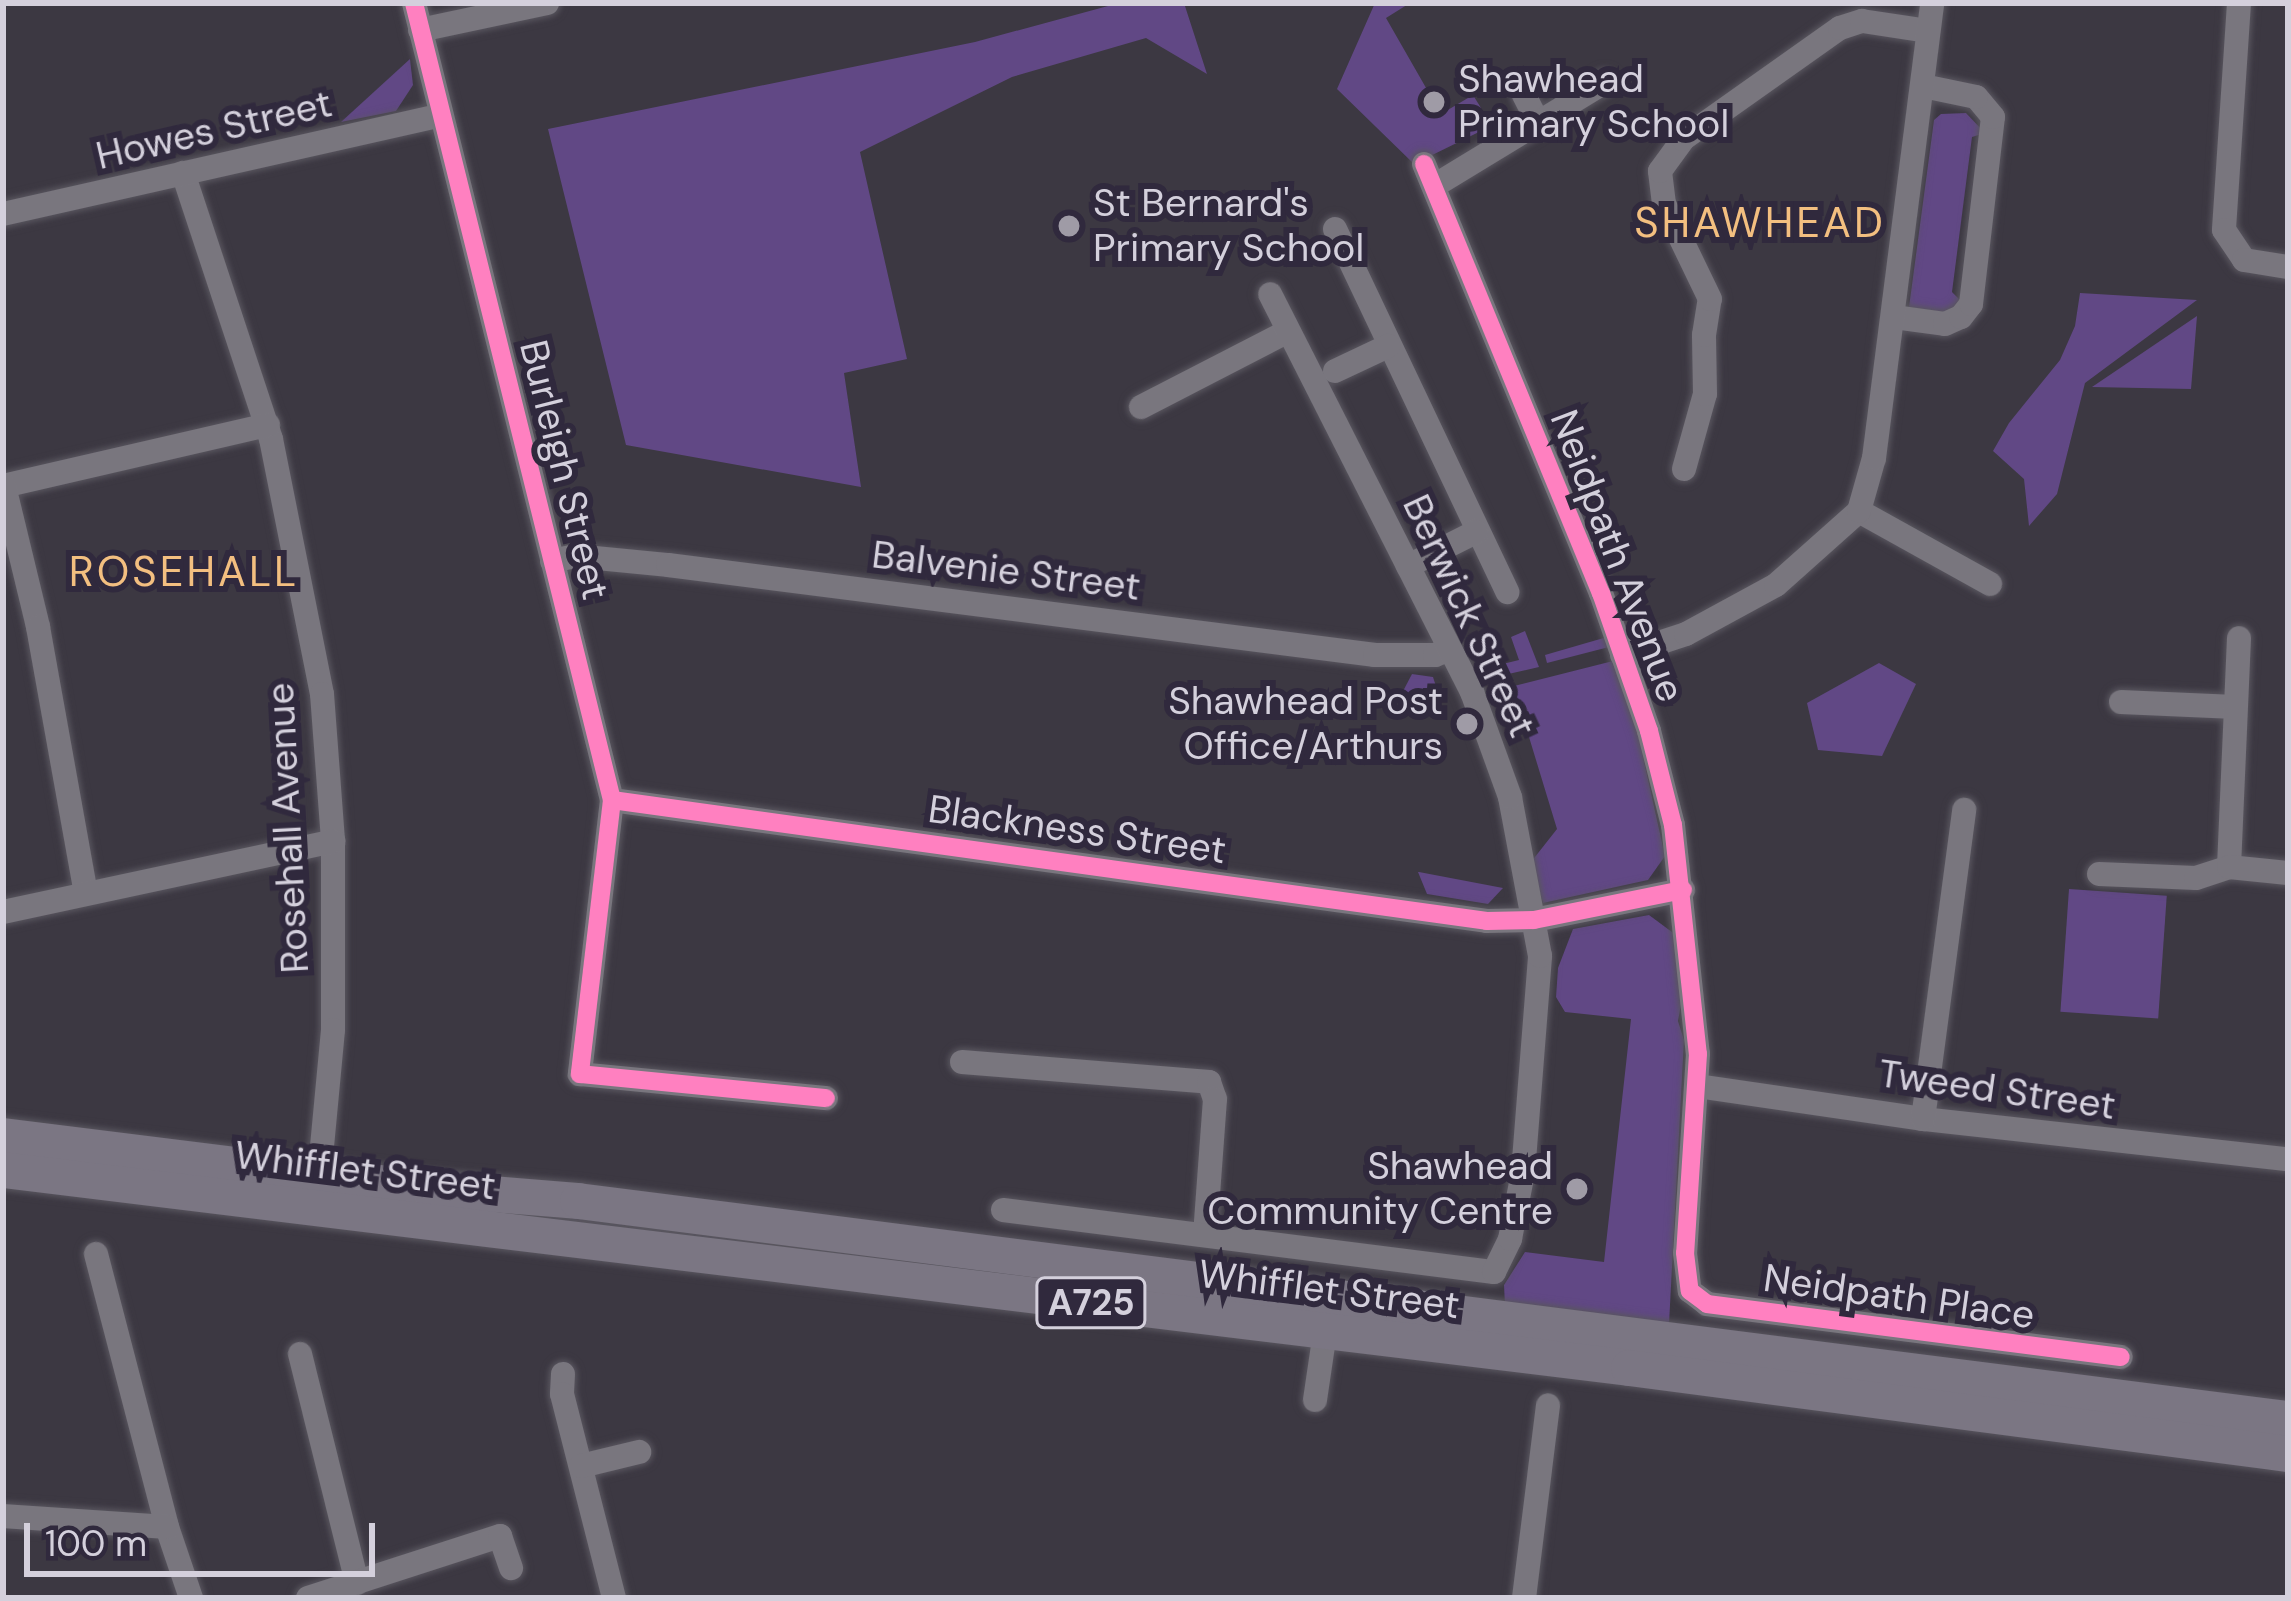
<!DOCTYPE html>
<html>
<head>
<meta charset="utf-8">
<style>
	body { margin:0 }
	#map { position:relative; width:2291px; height:1601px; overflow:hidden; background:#3c3842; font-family:"DM Sans",sans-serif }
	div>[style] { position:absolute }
	.green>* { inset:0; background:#614885; transform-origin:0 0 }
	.roads { filter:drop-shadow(0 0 3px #59565f) drop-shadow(0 0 3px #59565f) }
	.street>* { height:24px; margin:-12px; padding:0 12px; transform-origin:12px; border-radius:12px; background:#79767e }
	.primary>* { height:36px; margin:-18px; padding:0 18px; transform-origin:18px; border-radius:18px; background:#7b7683 }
	.cycleway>* { height:18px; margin:-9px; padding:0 9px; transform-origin:9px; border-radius:9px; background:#ff80c0 }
	.dots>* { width:33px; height:33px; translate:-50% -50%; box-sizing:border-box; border:6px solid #30293d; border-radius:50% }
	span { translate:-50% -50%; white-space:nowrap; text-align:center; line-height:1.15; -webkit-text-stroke:12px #30293d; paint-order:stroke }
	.shield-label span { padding:3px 9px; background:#30293d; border:3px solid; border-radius:9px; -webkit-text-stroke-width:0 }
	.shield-label { font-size:36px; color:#d4d0dc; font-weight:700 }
	.poi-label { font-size:39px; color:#d4d0dc }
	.left { translate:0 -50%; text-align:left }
	.right { translate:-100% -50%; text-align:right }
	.street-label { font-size:39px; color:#d4d0dc }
	.neighbourhood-label { font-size:42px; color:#f3bf80; letter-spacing:3px }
	.frame { position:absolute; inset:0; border:6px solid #d4d0dc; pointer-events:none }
	.scale { position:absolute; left:24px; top:1523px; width:351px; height:54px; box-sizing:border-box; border:6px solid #d4d0dc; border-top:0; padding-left:15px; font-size:36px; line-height:42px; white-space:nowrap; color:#d4d0dc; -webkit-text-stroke:9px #30293d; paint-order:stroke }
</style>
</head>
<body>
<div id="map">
	<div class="green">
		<div style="clip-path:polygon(1119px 3px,1184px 3px,1207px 74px,1146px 38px,1012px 77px,860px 152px,907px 359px,844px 373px,861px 487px,626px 445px,548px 129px,975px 42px)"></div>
		<div style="clip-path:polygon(1375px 3px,1410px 3px,1386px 18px,1441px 114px,1473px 95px,1481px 108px,1481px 131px,1414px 164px,1337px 89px)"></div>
		<div style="clip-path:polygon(410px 59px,413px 85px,396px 111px,341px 122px)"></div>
		<div style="clip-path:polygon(1966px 113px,1985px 133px,1972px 137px,1952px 292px,1961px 301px,1957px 314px,1909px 307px,1934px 120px,1941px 114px)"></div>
		<div style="clip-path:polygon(2080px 293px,2197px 300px,2085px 383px,2057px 494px,2029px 526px,2024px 479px,1993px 451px,2009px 423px,2060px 360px,2075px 326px)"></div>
		<div style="clip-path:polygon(2197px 316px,2191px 389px,2092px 387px)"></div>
		<div style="clip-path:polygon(1525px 631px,1539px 667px,1482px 680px,1478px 670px,1519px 660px,1511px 637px)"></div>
		<div style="clip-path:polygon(1607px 637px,1609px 647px,1547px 663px,1545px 655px)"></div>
		<div style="clip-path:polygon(1613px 661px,1635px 721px,1665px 856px,1648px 880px,1543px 903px,1531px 862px,1557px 829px,1515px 691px,1488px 699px,1486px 693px)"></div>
		<div style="clip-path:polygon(1879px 663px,1916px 684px,1882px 756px,1818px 750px,1807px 703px)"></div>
		<div style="clip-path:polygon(1412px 674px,1433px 677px,1441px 702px,1401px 695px)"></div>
		<div style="clip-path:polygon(1418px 872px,1419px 872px,1503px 888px,1488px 904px,1427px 894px)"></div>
		<div style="left:2069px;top:889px;width:98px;height:123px;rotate:4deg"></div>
		<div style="clip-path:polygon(1649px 915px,1676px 935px,1682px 999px,1678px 1021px,1684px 1040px,1669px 1324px,1505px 1306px,1504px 1285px,1525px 1252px,1604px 1262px,1631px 1019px,1565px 1012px,1556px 997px,1558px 968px,1573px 929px)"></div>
	</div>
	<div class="roads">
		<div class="street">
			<div style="left:414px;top:3px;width:821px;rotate:76.05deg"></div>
			<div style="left:612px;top:800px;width:276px;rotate:96.7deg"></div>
			<div style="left:580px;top:1074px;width:247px;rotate:5.6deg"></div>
			<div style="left:2239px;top:3px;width:227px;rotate:93.8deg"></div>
			<div style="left:2224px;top:230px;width:36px;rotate:56deg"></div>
			<div style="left:2244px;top:260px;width:45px;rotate:9deg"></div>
			<div style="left:420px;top:30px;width:130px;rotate:-12deg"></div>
			<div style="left:1524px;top:95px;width:29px;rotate:63deg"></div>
			<div style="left:1424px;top:164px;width:464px;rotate:67.6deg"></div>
			<div style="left:1601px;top:593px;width:146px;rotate:70.8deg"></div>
			<div style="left:1649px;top:731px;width:97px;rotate:75.7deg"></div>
			<div style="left:1673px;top:825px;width:230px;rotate:83.8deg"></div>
			<div style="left:1698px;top:1054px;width:199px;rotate:93.7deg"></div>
			<div style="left:1685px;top:1253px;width:38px;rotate:83deg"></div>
			<div style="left:1690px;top:1291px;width:21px;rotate:37deg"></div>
			<div style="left:1707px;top:1304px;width:417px;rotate:7.3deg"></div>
			<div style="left:183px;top:173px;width:280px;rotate:71.7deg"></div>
			<div style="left:271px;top:439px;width:260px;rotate:78.7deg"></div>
			<div style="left:322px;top:694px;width:147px;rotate:85.7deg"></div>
			<div style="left:333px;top:841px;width:189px;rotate:90deg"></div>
			<div style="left:333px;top:1030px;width:159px;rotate:95.4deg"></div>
			<div style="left:1434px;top:186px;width:200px;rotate:-31.3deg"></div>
			<div style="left:3px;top:214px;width:449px;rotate:-12.7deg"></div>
			<div style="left:1335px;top:229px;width:402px;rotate:64.6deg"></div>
			<div style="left:1894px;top:317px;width:51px;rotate:7.8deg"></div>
			<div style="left:1945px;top:324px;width:17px;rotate:-24deg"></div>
			<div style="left:1961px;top:317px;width:16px;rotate:-52deg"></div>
			<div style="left:1971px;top:304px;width:188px;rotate:-83.3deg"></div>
			<div style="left:1993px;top:117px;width:26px;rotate:-130deg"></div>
			<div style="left:1976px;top:97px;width:54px;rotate:-168.3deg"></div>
			<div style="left:1335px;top:371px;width:59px;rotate:-25.3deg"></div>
			<div style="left:1141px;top:407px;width:165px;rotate:-27.3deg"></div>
			<div style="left:1684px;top:469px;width:78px;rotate:-74.4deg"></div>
			<div style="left:1705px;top:394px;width:59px;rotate:-91deg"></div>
			<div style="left:1704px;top:335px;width:36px;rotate:-81deg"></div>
			<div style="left:1710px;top:299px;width:106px;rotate:-115.8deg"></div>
			<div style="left:1664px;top:204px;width:33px;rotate:-97deg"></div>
			<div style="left:1660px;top:171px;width:39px;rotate:-54deg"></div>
			<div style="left:1683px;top:139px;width:192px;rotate:-35.3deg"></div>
			<div style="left:1840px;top:28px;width:23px;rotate:-18deg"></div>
			<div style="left:1862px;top:21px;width:66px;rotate:8.7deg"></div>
			<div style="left:3px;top:486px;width:272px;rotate:-13deg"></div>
			<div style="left:4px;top:486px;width:145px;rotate:76.4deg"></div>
			<div style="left:38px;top:627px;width:270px;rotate:79.8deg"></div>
			<div style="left:1859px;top:511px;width:150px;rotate:29.1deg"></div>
			<div style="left:552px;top:561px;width:25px;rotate:-12deg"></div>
			<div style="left:576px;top:556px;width:92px;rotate:5.6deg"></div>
			<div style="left:668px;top:565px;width:713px;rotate:7.25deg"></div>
			<div style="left:1375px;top:655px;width:60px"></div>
			<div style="left:1435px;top:655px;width:16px;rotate:-22deg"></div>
			<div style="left:1408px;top:566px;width:76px;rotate:-26.6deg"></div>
			<div style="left:1622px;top:655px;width:67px;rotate:-18.2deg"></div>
			<div style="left:1686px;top:634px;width:102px;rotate:-28.6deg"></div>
			<div style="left:1776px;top:585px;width:111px;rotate:-41.7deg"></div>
			<div style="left:1859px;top:511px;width:55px;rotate:-74.2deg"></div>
			<div style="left:1874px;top:458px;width:459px;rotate:-82.7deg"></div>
			<div style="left:2121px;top:702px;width:114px;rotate:2.5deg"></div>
			<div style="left:612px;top:800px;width:883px;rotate:7.87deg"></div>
			<div style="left:1487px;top:921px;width:47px;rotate:-1.2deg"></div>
			<div style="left:1534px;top:920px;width:152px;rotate:-11.4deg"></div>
			<div style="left:2229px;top:867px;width:229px;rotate:-87.5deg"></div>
			<div style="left:2099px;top:874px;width:97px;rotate:2.4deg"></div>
			<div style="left:2196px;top:878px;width:35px;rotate:-18deg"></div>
			<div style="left:2229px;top:867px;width:59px;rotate:5.8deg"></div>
			<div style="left:3px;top:912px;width:338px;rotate:-12.1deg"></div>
			<div style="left:962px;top:1062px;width:248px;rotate:4.6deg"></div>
			<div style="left:1209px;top:1082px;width:18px;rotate:71deg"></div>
			<div style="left:1215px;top:1099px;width:135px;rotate:94.2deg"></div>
			<div style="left:1698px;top:1086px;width:227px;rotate:8.3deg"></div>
			<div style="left:1923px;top:1119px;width:367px;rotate:6.3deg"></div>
			<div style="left:1923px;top:1119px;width:312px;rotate:-82.4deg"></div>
			<div style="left:1003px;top:1210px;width:495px;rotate:7.2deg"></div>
			<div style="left:1494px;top:1272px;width:37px;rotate:-64deg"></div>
			<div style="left:1510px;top:1239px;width:67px;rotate:-78.9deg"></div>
			<div style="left:1523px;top:1173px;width:218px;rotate:-85.5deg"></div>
			<div style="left:1540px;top:956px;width:162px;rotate:-100.7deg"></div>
			<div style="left:1510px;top:797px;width:112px;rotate:-109.9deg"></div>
			<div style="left:1472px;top:692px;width:446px;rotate:-116.9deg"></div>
			<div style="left:96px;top:1254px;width:282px;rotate:75.4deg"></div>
			<div style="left:167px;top:1527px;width:75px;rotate:71.3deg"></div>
			<div style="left:300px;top:1354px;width:236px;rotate:76deg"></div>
			<div style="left:563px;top:1374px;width:20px;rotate:93deg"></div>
			<div style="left:562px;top:1394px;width:211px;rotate:75.7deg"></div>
			<div style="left:1315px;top:1400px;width:69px;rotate:-81.6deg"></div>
			<div style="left:581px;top:1466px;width:60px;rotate:-13.6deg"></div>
			<div style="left:3px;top:1516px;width:164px;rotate:3.8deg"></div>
			<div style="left:308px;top:1598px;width:202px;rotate:-17.9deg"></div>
			<div style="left:500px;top:1536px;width:34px;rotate:71deg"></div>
			<div style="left:1524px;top:1598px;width:194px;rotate:-82.9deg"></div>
		</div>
		<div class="primary">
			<div style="left:3px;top:1136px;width:429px;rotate:7.1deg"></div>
			<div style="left:429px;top:1189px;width:149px;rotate:4.6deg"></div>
			<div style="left:578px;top:1201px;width:1724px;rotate:7.27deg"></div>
			<div style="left:3px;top:1170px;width:1638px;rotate:6.94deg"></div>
			<div style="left:1629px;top:1368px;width:665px;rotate:7.44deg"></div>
		</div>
	</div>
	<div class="cycleway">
		<div style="left:414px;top:3px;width:821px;rotate:76.05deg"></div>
		<div style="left:612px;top:800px;width:276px;rotate:96.7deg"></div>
		<div style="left:580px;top:1074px;width:247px;rotate:5.6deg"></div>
		<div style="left:1424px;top:164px;width:464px;rotate:67.6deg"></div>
		<div style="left:1601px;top:593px;width:146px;rotate:70.8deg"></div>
		<div style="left:1649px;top:731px;width:97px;rotate:75.7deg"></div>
		<div style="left:1673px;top:825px;width:230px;rotate:83.8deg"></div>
		<div style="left:1698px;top:1054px;width:199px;rotate:93.7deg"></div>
		<div style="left:1685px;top:1253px;width:38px;rotate:83deg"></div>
		<div style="left:1690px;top:1291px;width:21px;rotate:37deg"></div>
		<div style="left:1707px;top:1304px;width:417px;rotate:7.3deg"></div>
		<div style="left:612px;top:800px;width:883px;rotate:7.87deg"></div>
		<div style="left:1487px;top:921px;width:47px;rotate:-1.2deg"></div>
		<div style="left:1534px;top:920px;width:152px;rotate:-11.4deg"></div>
	</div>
	<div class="dots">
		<div style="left:1434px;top:102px;background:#9f9ba6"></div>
		<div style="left:1069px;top:226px;background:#9f9ba6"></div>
		<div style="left:1467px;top:724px;background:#9f9ba6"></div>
		<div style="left:1577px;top:1189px;background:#9f9ba6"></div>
	</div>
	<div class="shield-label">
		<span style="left:1091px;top:1303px">A725</span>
	</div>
	<div class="poi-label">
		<span class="left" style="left:1458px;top:102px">Shawhead<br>Primary School</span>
		<span class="left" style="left:1093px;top:226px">St Bernard's<br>Primary School</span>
		<span class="right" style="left:1443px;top:724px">Shawhead Post<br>Office/Arthurs</span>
		<span class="right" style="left:1553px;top:1189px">Shawhead<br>Community Centre</span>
	</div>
	<div class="street-label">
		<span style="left:214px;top:130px;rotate:-13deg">Howes Street</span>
		<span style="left:564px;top:470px;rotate:76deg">Burleigh Street</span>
		<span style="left:1617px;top:556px;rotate:69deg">Neidpath Avenue</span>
		<span style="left:1006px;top:571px;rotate:7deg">Balvenie Street</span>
		<span style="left:1469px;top:616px;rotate:65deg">Berwick Street</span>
		<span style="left:288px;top:828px;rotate:-93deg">Rosehall Avenue</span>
		<span style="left:1077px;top:830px;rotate:8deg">Blackness Street</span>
		<span style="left:1997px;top:1090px;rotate:8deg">Tweed Street</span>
		<span style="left:365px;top:1171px;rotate:7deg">Whifflet Street</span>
		<span style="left:1329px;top:1290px;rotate:7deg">Whifflet Street</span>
		<span style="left:1899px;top:1297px;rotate:8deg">Neidpath Place</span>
	</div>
	<div class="neighbourhood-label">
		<span style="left:1760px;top:223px">SHAWHEAD</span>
		<span style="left:184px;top:572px">ROSEHALL</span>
	</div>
	<div class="frame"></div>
	<div class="scale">100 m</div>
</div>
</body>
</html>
